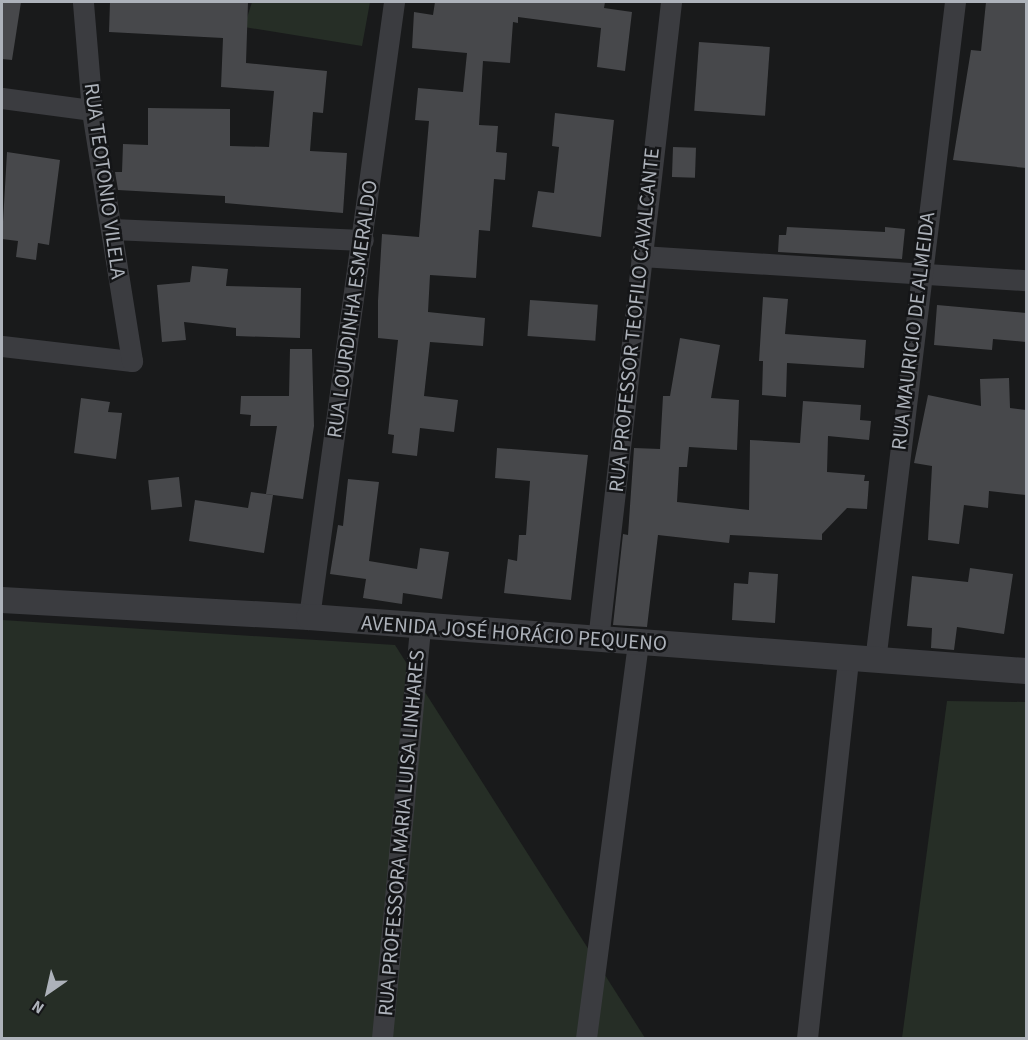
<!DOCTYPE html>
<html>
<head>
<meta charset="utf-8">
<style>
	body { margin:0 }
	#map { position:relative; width:1028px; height:1040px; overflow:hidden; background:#191a1b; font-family:"Source Sans 3",sans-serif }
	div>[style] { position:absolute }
	.green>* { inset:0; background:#262e26 }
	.building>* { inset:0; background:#47484b; transform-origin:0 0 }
	.minor>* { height:21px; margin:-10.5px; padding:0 10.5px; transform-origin:10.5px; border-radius:10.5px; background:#3b3c40 }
	.tertiary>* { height:26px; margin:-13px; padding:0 13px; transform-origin:13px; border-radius:13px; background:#3b3c40 }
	span { translate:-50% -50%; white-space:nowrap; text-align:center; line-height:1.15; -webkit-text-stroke:5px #141517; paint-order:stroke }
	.street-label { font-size:21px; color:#adb2ba }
	.frame { position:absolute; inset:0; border:3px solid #adb2ba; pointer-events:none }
	.north { position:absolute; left:18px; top:962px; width:60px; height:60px; -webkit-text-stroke:4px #141517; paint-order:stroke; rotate:214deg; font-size:16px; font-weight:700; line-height:24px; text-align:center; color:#adb2ba }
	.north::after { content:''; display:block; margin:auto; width:21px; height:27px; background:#adb2ba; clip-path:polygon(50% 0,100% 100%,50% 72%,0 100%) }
</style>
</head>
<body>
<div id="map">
	<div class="green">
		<div style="clip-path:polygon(252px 2px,370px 2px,362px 46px,244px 27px)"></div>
		<div style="clip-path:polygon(2px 620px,395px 645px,645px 1038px,2px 1038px)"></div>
		<div style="clip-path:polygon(947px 701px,1026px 702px,1026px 1038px,902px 1038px)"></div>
	</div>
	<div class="building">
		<div style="clip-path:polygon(2px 2px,21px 2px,12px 60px,2px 59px)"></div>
		<div style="clip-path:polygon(110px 2px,248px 2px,246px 63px,327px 71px,323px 113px,313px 112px,310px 151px,347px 153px,343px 213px,225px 203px,225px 196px,118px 190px,115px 172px,122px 172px,123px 144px,148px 145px,148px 108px,230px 109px,230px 146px,269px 147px,274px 91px,221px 87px,223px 38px,109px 32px)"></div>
		<div style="clip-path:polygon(435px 2px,605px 2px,604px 8px,632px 12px,625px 71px,597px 67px,601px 28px,518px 17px,518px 23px,513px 22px,510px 63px,483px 61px,479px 125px,498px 126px,496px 152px,507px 153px,505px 180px,494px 179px,490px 231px,479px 230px,476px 278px,430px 275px,428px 312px,485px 318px,483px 346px,430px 342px,424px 396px,458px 400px,454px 432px,420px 428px,417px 456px,392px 453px,394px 435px,388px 434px,398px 340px,378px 338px,378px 301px,382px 234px,419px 237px,429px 121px,415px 120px,418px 88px,463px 92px,467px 53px,412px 48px,414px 12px,433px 15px)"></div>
		<div style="clip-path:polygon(986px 2px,1026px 2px,1026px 168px,953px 160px,971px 50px,981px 51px)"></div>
		<div style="left:699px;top:42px;width:71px;height:69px;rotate:4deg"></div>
		<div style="clip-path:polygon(555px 113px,614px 120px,601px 237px,532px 227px,538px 191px,554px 193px,559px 147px,552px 146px)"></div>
		<div style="left:673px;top:147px;width:23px;height:30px;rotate:2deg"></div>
		<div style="clip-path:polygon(7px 152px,60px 160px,49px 245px,38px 243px,36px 260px,16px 257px,18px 241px,2px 239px)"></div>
		<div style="clip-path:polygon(787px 227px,885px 232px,885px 227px,905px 229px,902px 259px,778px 252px,779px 235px,786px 235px)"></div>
		<div style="clip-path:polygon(192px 266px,228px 269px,226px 286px,301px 288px,300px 338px,236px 336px,236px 328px,184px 322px,186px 340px,162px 342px,157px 285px,190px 282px)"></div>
		<div style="clip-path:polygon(763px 297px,788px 299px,785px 334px,866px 340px,864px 368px,787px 363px,786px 397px,762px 395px,763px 361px,759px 361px)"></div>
		<div style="left:530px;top:300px;width:68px;height:36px;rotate:4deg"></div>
		<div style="clip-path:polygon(937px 305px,1026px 313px,1026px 342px,993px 339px,992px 350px,934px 345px)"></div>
		<div style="clip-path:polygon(680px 338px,720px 345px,711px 398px,739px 400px,737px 450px,689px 447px,687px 467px,679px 467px,677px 502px,749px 510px,750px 440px,800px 443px,803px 401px,861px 405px,860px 420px,871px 421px,869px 440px,828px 436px,827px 472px,865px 475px,864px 481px,869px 481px,867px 509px,847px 508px,822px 534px,822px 540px,730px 535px,729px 543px,658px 535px,647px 627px,613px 625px,623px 534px,628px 535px,634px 448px,660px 449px,663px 396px,670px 396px)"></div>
		<div style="clip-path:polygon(290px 349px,312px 349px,314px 426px,303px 499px,266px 494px,277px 426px,250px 426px,251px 415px,240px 414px,241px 396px,289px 396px)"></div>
		<div style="clip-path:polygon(1009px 378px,1010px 408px,1026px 410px,1026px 495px,989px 491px,988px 508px,964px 505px,959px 544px,928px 540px,932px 466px,914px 463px,928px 395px,981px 406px,980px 379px)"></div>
		<div style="clip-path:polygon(81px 398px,110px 402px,108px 412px,122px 413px,116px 459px,74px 453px)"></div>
		<div style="clip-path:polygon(497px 448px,588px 455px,571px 600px,504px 593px,508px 559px,517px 561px,519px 535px,526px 535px,530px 481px,495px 478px)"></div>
		<div style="left:179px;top:477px;width:30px;height:31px;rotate:84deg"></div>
		<div style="clip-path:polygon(348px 479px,379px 482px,369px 561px,417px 569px,420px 548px,449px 552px,442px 599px,403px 593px,402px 604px,363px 598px,366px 579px,330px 574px,338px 525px,343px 526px)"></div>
		<div style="clip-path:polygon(251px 492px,273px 495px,264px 553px,189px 541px,195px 500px,248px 508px)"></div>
		<div style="clip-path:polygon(970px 568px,1013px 574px,1004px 634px,957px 627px,954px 650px,931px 648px,932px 628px,907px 626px,912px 576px,968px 582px)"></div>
		<div style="clip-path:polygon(749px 572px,778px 574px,775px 623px,732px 620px,734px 583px,748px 584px)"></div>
	</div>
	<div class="minor">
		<div style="left:2px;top:98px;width:91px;rotate:7.6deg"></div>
		<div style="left:112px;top:229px;width:251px;rotate:2.5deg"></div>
		<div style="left:641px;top:256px;width:386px;rotate:3.6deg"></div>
		<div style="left:2px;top:346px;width:131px;rotate:6.6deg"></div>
		<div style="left:132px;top:361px;width:254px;rotate:-99.1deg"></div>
		<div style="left:92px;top:110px;width:108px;rotate:-94.8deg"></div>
		<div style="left:309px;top:617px;width:621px;rotate:-82.13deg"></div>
		<div style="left:598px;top:640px;width:642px;rotate:-83.47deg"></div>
		<div style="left:875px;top:661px;width:664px;rotate:-83.08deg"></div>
		<div style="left:382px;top:1038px;width:412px;rotate:-84.7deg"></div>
		<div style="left:586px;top:1038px;width:398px;rotate:-82.5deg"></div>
		<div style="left:807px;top:1038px;width:381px;rotate:-83.8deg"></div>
	</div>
	<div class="tertiary">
		<div style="left:2px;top:600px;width:307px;rotate:3.2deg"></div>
		<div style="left:309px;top:617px;width:719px;rotate:4.31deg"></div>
	</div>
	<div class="street-label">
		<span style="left:105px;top:181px;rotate:82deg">RUA TEOTONIO VILELA</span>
		<span style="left:352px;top:309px;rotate:-82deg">RUA LOURDINHA ESMERALDO</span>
		<span style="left:634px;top:320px;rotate:-84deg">RUA PROFESSOR TEOFILO CAVALCANTE</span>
		<span style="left:913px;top:331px;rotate:-83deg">RUA MAURICIO DE ALMEIDA</span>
		<span style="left:514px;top:633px;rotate:4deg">AVENIDA JOSÉ HORÁCIO PEQUENO</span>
		<span style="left:401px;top:833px;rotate:-85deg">RUA PROFESSORA MARIA LUISA LINHARES</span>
	</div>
	<div class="frame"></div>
	<div class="north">N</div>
</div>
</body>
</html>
